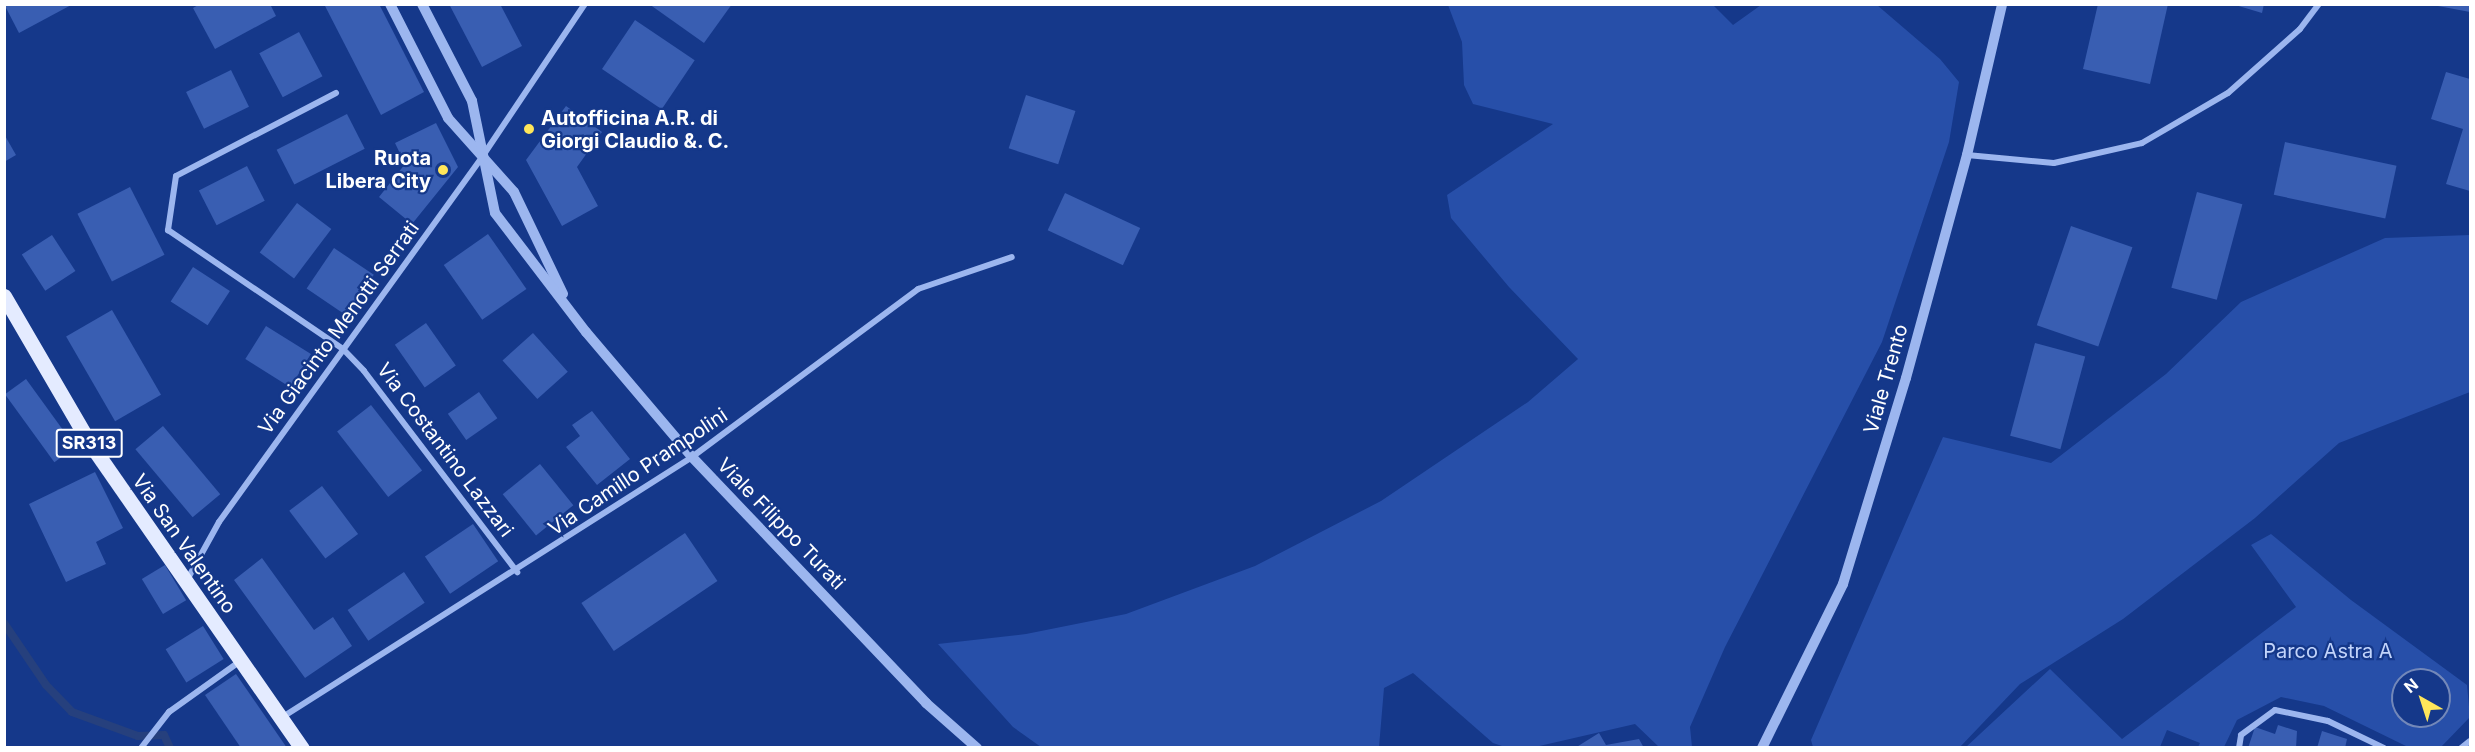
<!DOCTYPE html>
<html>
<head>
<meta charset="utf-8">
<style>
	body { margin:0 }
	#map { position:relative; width:2475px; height:752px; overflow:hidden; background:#15388a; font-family:Inter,sans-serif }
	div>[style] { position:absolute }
	.green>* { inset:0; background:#274fa9 }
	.stream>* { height:8px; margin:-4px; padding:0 4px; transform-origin:4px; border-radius:4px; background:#26407d }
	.building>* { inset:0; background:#395eb2; transform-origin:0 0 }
	.minor>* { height:6px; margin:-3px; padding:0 3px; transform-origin:3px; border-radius:3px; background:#9cb6ef }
	.tertiary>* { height:10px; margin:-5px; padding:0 5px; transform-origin:5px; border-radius:5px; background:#9cb6ef }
	.primary>* { height:15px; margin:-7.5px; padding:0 7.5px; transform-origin:7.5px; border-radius:7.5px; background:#e4ebff }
	.dots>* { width:16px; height:16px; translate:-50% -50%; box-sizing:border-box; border:3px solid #15388a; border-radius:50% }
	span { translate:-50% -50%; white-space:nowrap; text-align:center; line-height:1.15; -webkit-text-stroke:4.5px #15388a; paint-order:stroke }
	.shield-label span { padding:2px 4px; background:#15388a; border:2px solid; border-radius:4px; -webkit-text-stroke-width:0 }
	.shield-label { font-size:18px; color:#fff; font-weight:700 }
	.poi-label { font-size:20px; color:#fff; font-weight:700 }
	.left { translate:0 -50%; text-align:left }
	.right { translate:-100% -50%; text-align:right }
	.street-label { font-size:20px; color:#fff }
	.park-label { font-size:20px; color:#c2d4fb }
	.frame { position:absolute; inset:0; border:6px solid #fff; pointer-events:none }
	.north { position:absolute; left:2391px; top:668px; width:60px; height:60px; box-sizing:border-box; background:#15388a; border:2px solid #7388b9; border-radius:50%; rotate:321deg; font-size:16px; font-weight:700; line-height:24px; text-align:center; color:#fff }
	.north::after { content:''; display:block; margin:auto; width:21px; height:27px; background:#ffe65a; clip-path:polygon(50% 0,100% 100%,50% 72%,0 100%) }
</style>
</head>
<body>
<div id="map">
	<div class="green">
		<div style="clip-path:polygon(1448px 5px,1713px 5px,1733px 25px,1761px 5px,1877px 5px,1940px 59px,1959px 82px,1949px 142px,1882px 342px,1725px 647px,1690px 727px,1692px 747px,1659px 747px,1635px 724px,1535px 747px,1505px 747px,1493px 743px,1413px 673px,1384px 688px,1379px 747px,1041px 747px,1013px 727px,938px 644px,1026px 634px,1126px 614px,1255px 566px,1381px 501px,1528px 402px,1578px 359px,1509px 287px,1451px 218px,1447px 195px,1553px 124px,1473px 104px,1464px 85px,1462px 42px)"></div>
		<div style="clip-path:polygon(2470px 235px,2470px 392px,2339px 443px,2255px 518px,2123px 619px,2020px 684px,1960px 747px,1813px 747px,1811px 740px,1943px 437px,2051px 463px,2166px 374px,2241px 302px,2385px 238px)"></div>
		<div style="clip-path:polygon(evenodd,2271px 534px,2351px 600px,2467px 685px,2470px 717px,2441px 747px,2408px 747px,2324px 706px,2281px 697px,2237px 720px,2224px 747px,2198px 747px,2200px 743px,2167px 730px,2160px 747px,1966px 747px,2050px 669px,2122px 739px,2296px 607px,2251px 545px,2271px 534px,2403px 680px,2439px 680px,2439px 716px,2403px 716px,2403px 680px)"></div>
	</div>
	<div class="stream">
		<div style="left:4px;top:623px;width:75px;rotate:55.9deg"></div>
		<div style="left:46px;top:685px;width:37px;rotate:46deg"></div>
		<div style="left:72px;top:712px;width:70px;rotate:20deg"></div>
		<div style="left:138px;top:736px;width:26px;rotate:-2deg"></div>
		<div style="left:164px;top:735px;width:14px;rotate:65deg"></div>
	</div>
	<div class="building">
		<div style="clip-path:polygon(4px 4px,73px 4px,19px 33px)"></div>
		<div style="clip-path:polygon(200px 4px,270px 4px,276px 16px,215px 49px,193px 8px)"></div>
		<div style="clip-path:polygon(324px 4px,379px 4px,424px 92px,381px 115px)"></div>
		<div style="clip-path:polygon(449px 4px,500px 4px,522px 46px,482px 67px)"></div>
		<div style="clip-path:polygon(649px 4px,732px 4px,704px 43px)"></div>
		<div style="clip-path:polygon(2098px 4px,2168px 4px,2150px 84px,2083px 69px)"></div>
		<div style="clip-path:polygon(2232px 4px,2264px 4px,2262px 13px)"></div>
		<div style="clip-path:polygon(2438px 4px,2470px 4px,2470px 12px,2438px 6px)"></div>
		<div style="left:635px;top:20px;width:72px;height:59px;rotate:34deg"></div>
		<div style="left:299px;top:32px;width:50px;height:45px;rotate:62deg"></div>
		<div style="left:231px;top:70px;width:41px;height:50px;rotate:64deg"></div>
		<div style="clip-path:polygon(2446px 72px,2470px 79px,2470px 191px,2446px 184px,2463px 129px,2431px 119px)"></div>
		<div style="left:1026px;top:95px;width:52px;height:56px;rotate:18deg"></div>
		<div style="clip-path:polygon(566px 106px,602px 132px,577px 167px,598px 206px,562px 226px,526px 160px)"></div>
		<div style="left:347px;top:114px;width:39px;height:79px;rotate:63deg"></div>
		<div style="clip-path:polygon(436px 123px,458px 167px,412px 224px,379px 197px,405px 164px,395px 143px)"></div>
		<div style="clip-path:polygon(4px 134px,16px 155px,4px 162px)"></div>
		<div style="left:2285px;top:142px;width:114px;height:54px;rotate:12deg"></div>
		<div style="left:247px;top:166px;width:39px;height:54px;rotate:63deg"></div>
		<div style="left:130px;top:187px;width:76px;height:59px;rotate:63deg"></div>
		<div style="left:2197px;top:192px;width:47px;height:99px;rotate:15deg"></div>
		<div style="left:1065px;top:193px;width:83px;height:41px;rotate:25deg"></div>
		<div style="left:297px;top:203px;width:43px;height:62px;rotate:37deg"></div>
		<div style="left:2071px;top:226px;width:65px;height:105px;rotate:19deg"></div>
		<div style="left:488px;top:234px;width:67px;height:54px;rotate:55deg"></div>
		<div style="left:52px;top:235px;width:43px;height:36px;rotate:57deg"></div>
		<div style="left:334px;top:248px;width:48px;height:49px;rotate:34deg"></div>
		<div style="left:193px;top:267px;width:44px;height:41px;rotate:33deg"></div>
		<div style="left:112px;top:310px;width:98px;height:53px;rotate:60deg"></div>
		<div style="left:426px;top:323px;width:52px;height:38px;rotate:55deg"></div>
		<div style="left:266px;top:326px;width:53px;height:39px;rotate:32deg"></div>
		<div style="left:533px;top:333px;width:52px;height:41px;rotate:48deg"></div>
		<div style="left:2035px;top:343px;width:52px;height:96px;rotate:15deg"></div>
		<div style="left:26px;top:379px;width:84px;height:26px;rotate:54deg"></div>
		<div style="left:479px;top:392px;width:32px;height:38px;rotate:55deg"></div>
		<div style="left:371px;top:405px;width:83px;height:43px;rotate:52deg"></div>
		<div style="clip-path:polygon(592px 411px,630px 459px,597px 485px,566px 447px,580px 436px,572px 425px)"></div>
		<div style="left:163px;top:426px;width:89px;height:36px;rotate:50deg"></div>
		<div style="left:540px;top:464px;width:53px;height:48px;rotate:51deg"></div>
		<div style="clip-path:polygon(95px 472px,123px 528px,96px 542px,106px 564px,66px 582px,29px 504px)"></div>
		<div style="left:322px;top:486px;width:60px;height:41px;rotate:53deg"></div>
		<div style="left:473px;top:524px;width:45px;height:58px;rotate:56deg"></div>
		<div style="left:685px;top:533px;width:58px;height:125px;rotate:56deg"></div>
		<div style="clip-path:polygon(262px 558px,314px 630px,333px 617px,352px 646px,305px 678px,234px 580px)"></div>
		<div style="left:165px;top:565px;width:41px;height:27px;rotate:59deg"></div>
		<div style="left:404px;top:572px;width:37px;height:68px;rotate:56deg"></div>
		<div style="left:203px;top:626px;width:39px;height:44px;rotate:58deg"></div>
		<div style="clip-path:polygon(236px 674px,287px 748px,241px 748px,205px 695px)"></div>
		<div style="clip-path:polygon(2278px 725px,2297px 731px,2296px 748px,2248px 748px,2255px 727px,2275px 734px)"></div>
		<div style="clip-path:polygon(2322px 731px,2347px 739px,2345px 748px,2317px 748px)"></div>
		<div style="clip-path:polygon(1599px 733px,1606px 745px,1639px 739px,1644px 748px,1575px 748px)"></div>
	</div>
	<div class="minor">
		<div style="left:336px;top:93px;width:180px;rotate:152.6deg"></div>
		<div style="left:176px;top:176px;width:55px;rotate:98.4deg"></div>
		<div style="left:168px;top:230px;width:212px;rotate:34.2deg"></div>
		<div style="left:343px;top:349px;width:30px;rotate:46deg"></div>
		<div style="left:364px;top:371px;width:253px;rotate:52.7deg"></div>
		<div style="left:1967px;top:155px;width:87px;rotate:5.3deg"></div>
		<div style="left:2054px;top:163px;width:90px;rotate:-12.8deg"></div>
		<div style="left:2142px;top:143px;width:99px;rotate:-30.2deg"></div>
		<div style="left:2228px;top:93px;width:96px;rotate:-41.6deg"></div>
		<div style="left:2300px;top:29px;width:31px;rotate:-53deg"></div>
		<div style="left:187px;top:580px;width:66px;rotate:-61.1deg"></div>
		<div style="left:219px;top:522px;width:450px;rotate:-54.2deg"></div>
		<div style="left:482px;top:157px;width:184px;rotate:-56.1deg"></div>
		<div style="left:281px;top:718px;width:487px;rotate:-32.4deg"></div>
		<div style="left:692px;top:457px;width:282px;rotate:-36.6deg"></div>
		<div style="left:918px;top:289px;width:99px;rotate:-18.8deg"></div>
		<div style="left:141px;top:748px;width:46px;rotate:-52.1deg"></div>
		<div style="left:169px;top:712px;width:86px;rotate:-35.5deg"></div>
		<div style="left:2239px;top:748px;width:13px;rotate:-81deg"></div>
		<div style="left:2241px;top:735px;width:42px;rotate:-36.3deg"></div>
		<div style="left:2275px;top:710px;width:54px;rotate:11.7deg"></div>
		<div style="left:2328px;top:721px;width:62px;rotate:25.7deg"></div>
		<div style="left:2461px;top:748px;width:11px;rotate:-38deg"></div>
	</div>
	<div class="tertiary">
		<div style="left:390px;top:4px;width:128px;rotate:63deg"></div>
		<div style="left:448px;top:118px;width:99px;rotate:48.3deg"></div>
		<div style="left:514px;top:192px;width:113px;rotate:64.3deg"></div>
		<div style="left:422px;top:4px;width:109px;rotate:62.7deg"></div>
		<div style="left:472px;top:101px;width:114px;rotate:78.4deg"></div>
		<div style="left:495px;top:213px;width:150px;rotate:52.6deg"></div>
		<div style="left:586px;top:332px;width:164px;rotate:49.7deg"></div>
		<div style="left:692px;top:457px;width:340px;rotate:46.4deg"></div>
		<div style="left:926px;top:703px;width:68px;rotate:41.4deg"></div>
		<div style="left:1762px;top:748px;width:183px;rotate:-63.7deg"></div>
		<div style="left:1843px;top:584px;width:215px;rotate:-73deg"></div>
		<div style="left:1906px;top:378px;width:231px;rotate:-74.7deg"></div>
		<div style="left:1967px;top:155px;width:155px;rotate:-76.9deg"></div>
	</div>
	<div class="primary">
		<div style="left:4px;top:296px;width:169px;rotate:59.8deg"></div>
		<div style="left:89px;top:442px;width:373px;rotate:55.2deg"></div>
	</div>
	<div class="dots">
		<div style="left:529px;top:129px;background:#ffe65a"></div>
		<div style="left:443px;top:170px;background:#ffe65a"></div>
	</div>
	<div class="shield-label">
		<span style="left:89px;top:443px">SR313</span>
	</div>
	<div class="poi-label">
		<span class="left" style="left:541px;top:130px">Autofficina A.R. di<br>Giorgi Claudio &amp;. C.</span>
		<span class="right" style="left:431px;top:170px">Ruota<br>Libera City</span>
	</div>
	<div class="street-label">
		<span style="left:339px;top:328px;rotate:-54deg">Via Giacinto Menotti Serrati</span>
		<span style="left:1886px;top:379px;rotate:-74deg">Viale Trento</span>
		<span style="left:445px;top:450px;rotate:53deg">Via Costantino Lazzari</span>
		<span style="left:638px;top:472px;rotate:-34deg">Via Camillo Prampolini</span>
		<span style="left:781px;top:524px;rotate:46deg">Viale Filippo Turati</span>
		<span style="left:184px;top:544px;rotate:55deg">Via San Valentino</span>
	</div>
	<div class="park-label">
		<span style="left:2328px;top:651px">Parco Astra A</span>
	</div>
	<div class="frame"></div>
	<div class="north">N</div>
</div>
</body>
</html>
